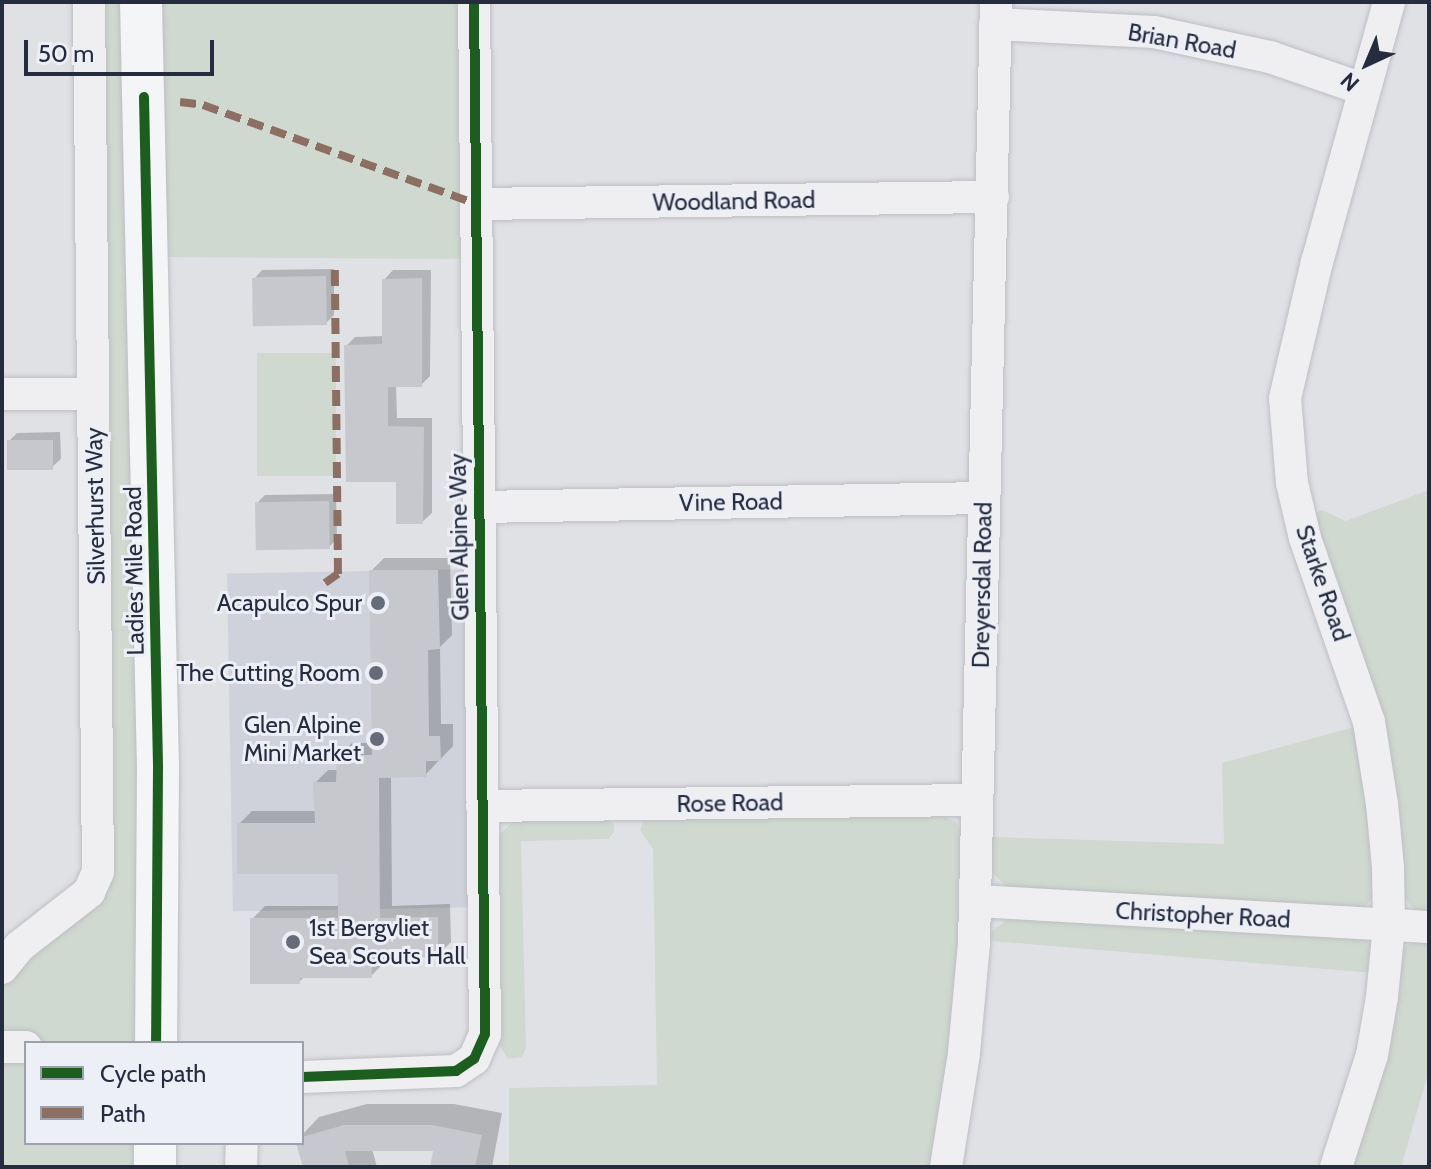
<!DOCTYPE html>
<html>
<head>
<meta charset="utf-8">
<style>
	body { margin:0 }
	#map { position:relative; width:1431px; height:1169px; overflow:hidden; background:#e0e1e5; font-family:Cabin,sans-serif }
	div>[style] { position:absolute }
	.built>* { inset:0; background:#cfd2db; transform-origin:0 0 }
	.green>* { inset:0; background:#cfd9cf; transform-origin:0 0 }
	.shadow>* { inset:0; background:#0003 }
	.building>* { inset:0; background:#c7c8ce; transform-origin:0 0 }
	.roads { filter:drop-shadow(0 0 2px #bdbec3) drop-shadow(0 0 2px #bdbec3) }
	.minor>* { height:32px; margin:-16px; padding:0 16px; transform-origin:16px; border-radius:16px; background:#efeff2 }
	.major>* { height:42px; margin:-21px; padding:0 21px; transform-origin:21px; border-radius:21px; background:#f4f5f6 }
	.quiet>* { height:8px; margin-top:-4px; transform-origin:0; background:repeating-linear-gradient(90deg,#8d6e63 0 16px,transparent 0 24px) }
	.cycleway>* { height:10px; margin:-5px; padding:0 5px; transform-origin:5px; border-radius:5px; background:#1b5e20 }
	.dots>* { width:22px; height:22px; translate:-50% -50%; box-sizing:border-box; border:4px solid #eceff6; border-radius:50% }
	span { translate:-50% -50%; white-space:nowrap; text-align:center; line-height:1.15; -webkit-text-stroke:6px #eceff6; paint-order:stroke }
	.street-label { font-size:24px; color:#252c40 }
	.poi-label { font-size:24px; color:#252c40 }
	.right { translate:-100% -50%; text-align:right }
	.left { translate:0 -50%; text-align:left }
	.frame { position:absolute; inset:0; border:4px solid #252c40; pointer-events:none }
	.legend { position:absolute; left:24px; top:1041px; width:280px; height:104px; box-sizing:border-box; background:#eceff6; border:2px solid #9ca1ad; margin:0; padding:10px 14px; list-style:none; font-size:24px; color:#252c40 }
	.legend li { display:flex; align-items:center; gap:16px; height:40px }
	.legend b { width:40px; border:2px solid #9ca1ad }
	.north { position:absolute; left:1327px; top:24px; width:80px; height:80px; -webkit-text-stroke:6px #eceff6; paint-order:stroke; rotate:224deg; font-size:22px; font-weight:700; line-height:32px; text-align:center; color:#252c40 }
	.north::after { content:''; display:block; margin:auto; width:28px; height:36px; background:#252c40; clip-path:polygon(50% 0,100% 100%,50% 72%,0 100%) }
	.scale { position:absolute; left:24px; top:40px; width:190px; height:36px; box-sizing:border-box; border:4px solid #252c40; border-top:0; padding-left:10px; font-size:24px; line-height:28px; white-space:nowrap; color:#252c40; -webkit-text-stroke:6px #eceff6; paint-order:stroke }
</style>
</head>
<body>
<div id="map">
	<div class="built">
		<div style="left:480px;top:569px;width:338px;height:253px;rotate:89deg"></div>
	</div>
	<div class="green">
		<div style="clip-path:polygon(89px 2px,474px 2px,477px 259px,146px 257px,156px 1043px,26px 1043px,26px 1143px,155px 1143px,155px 1167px,2px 1167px,2px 968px,89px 892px)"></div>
		<div style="left:257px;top:353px;width:79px;height:123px"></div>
		<div style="clip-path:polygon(1429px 490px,1429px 914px,1415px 911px,1404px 897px,1312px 514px,1322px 510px,1346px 521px)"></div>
		<div style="clip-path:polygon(1358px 726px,1376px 895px,1363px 908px,1009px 890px,992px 872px,992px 837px,1224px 844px,1222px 763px)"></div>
		<div style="clip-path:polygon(937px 813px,956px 822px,965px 840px,963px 939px,935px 1167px,509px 1167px,509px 1088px,657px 1085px,653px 849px,640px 830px,645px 817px)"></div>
		<div style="clip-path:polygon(606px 817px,614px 824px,614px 832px,609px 839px,521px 841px,526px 1048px,522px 1057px,508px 1059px,500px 1046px,497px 846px,500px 834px,516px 819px)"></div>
		<div style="clip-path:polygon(1011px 917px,1363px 937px,1371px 945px,1373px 973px,991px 941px,991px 932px)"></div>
		<div style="clip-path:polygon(1429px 940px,1429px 1070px,1401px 1167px,1350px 1167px,1404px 948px,1412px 942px)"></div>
	</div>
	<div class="shadow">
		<div style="clip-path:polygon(334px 269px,334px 315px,326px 323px,254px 279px,262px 270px)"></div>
		<div style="clip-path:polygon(393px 270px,431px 270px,430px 376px,421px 385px,396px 385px,397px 418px,432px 418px,432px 513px,422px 522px,398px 480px,346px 346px,355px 337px,384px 336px,384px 280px)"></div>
		<div style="clip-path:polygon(60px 432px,61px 459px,52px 467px,9px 441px,17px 433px)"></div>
		<div style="clip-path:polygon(336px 494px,337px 539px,329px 547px,257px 503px,265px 495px)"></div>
		<div style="clip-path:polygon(384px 558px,450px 558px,452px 635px,440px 647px,441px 724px,453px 724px,453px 746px,425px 775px,391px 776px,392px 906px,450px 904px,451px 942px,438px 955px,384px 956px,384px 963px,371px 976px,305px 976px,299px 982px,252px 919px,265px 906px,340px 906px,340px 872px,239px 824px,252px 811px,317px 811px,315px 783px,328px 770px,338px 770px,339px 756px,352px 743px,374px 743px,371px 571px)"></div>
		<div style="clip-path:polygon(367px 1104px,454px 1104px,502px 1113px,492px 1167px,432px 1167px,436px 1149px,372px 1149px,377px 1167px,306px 1167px,299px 1143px,302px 1143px,302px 1135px,319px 1117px)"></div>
	</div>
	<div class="building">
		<div style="left:326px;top:276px;width:49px;height:74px;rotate:89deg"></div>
		<div style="clip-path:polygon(422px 278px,422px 387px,388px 387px,388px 426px,424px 427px,423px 524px,396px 524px,396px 482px,346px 482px,344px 345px,382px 344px,382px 279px)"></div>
		<div style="left:7px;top:440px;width:46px;height:30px"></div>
		<div style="left:329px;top:501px;width:48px;height:74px;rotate:89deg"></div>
		<div style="clip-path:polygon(369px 570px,438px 570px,440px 649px,428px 650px,429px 736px,440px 736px,441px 761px,426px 761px,426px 777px,379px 778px,380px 918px,438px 917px,438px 957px,371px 958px,372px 978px,300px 978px,300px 984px,250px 984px,250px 918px,338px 918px,338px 874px,237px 874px,237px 823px,315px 823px,313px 782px,336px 782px,337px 755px,372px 755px)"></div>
		<div style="clip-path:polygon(344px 1125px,432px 1125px,482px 1135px,475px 1167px,430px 1167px,433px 1151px,345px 1151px,349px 1167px,303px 1167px,296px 1143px,302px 1143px,302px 1137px)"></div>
	</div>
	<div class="roads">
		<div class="minor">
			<div style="left:995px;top:24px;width:159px;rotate:2.9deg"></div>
			<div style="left:1154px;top:32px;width:119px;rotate:12.2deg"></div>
			<div style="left:1270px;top:57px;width:98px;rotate:19deg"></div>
			<div style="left:476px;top:204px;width:517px;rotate:-0.78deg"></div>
			<div style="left:2px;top:394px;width:91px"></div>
			<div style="left:479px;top:507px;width:505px;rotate:-1.02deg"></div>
			<div style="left:482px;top:806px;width:495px;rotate:-0.7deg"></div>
			<div style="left:976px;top:901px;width:454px;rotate:3.3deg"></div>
			<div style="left:2px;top:968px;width:28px;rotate:-51deg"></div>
			<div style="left:20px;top:946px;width:88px;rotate:-38deg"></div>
			<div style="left:89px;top:892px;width:22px;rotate:-66deg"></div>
			<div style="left:98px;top:872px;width:870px;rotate:-90.59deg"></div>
			<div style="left:2px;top:1047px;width:24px"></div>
			<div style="left:302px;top:1077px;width:154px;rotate:-2.2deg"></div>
			<div style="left:456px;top:1071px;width:22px;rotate:-34deg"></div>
			<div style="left:474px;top:1059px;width:27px;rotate:-66deg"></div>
			<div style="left:485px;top:1034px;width:1032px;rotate:-90.61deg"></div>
			<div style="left:241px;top:1167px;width:24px;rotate:-88deg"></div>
			<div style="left:946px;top:1167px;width:115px;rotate:-81deg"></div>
			<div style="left:964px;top:1053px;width:109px;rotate:-84.8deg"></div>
			<div style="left:974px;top:944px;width:942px;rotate:-88.66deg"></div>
			<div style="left:1336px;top:1167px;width:118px;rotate:-72.2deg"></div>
			<div style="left:1372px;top:1055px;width:59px;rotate:-80.2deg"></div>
			<div style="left:1382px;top:997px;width:71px;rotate:-84.4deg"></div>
			<div style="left:1389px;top:926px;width:59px;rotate:-91deg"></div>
			<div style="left:1388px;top:867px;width:63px;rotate:-95.4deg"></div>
			<div style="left:1382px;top:804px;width:83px;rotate:-99deg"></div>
			<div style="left:1369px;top:722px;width:195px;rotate:-109.2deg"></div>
			<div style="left:1305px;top:538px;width:57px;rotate:-103.3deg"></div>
			<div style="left:1292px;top:483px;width:85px;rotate:-94.7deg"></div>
			<div style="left:1285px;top:398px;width:140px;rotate:-76.8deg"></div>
			<div style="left:1317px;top:262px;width:270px;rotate:-74.5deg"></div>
		</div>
		<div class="major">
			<div style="left:141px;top:2px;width:764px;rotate:88.73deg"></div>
			<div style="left:158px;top:766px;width:277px;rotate:90.4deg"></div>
			<div style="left:155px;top:1167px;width:24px;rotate:-90deg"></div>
		</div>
	</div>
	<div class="quiet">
		<div style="left:180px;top:102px;width:23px;rotate:7deg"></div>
		<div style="left:203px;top:105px;width:290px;rotate:19.9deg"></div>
		<div style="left:325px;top:583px;width:16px;rotate:-35deg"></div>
		<div style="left:338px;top:574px;width:308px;rotate:-90.6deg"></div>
	</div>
	<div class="cycleway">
		<div style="left:144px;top:97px;width:669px;rotate:88.8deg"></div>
		<div style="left:158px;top:766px;width:277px;rotate:90.4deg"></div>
		<div style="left:302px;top:1077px;width:154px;rotate:-2.2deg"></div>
		<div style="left:456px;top:1071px;width:22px;rotate:-34deg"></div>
		<div style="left:474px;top:1059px;width:27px;rotate:-66deg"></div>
		<div style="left:485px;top:1034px;width:1032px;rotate:-90.61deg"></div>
	</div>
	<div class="dots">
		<div style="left:378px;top:603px;background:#666b7a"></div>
		<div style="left:376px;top:673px;background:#666b7a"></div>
		<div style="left:377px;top:739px;background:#666b7a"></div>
		<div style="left:293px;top:942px;background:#666b7a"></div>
	</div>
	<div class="street-label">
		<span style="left:1182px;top:41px;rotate:10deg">Brian Road</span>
		<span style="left:734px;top:201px;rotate:-1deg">Woodland Road</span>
		<span style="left:731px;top:502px;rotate:-1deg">Vine Road</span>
		<span style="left:95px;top:506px;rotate:-91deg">Silverhurst Way</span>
		<span style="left:459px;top:537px;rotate:-91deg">Glen Alpine Way</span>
		<span style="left:134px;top:571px;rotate:-91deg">Ladies Mile Road</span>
		<span style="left:1323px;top:583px;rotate:71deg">Starke Road</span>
		<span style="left:982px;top:585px;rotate:-89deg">Dreyersdal Road</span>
		<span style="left:730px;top:803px;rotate:-1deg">Rose Road</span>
		<span style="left:1203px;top:915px;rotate:3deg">Christopher Road</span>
	</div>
	<div class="poi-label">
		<span class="right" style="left:362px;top:603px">Acapulco Spur</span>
		<span class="right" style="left:360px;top:673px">The Cutting Room</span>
		<span class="right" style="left:361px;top:739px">Glen Alpine<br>Mini Market</span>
		<span class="left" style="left:309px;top:942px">1st Bergvliet<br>Sea Scouts Hall</span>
	</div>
	<div class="frame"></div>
	<ul class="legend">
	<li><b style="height:10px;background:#1b5e20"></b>Cycle path</li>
	<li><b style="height:10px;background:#8d6e63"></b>Path</li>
	</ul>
	<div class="north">N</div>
	<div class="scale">50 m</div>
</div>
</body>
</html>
